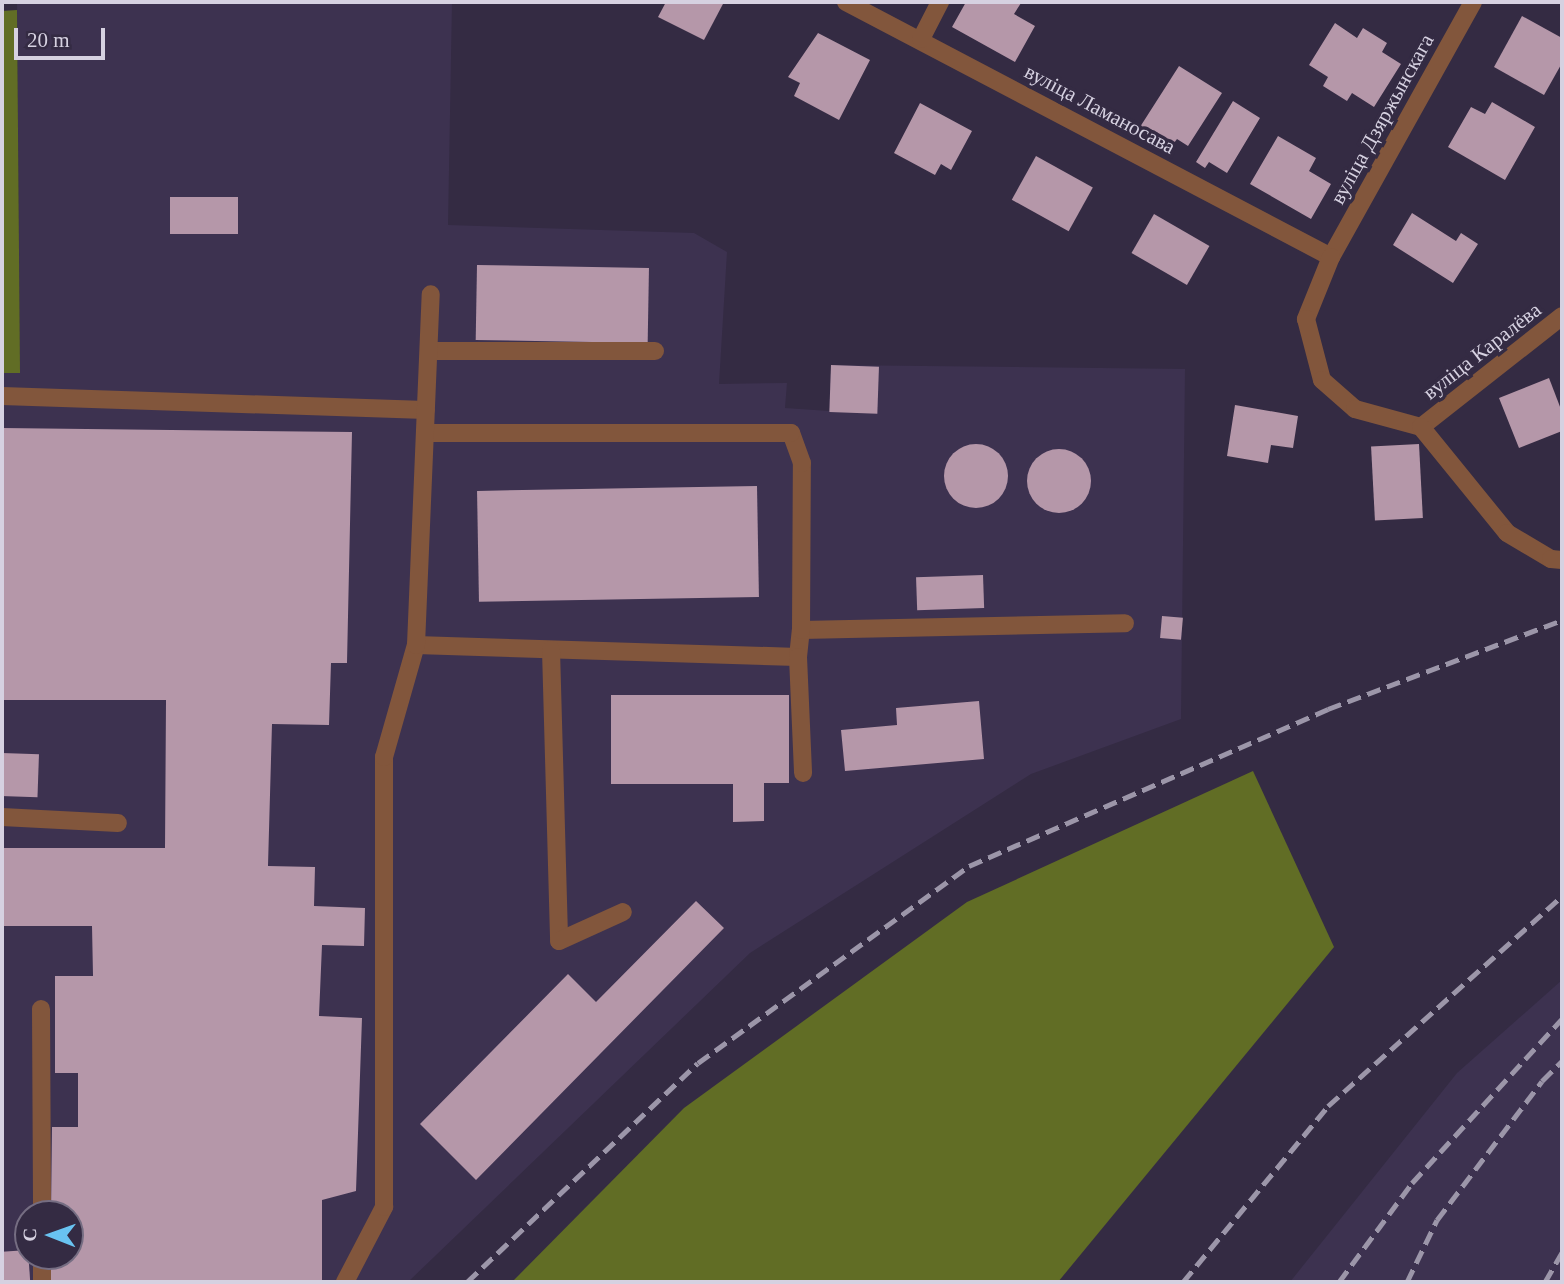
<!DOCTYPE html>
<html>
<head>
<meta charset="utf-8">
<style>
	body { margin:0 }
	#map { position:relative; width:1564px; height:1284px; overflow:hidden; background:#342b43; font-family:Georgia,serif }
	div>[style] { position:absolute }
	.built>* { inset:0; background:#3d3250 }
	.forest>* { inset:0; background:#616d25 }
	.building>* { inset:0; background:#b597a9; transform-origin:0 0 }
	.round { border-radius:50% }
	.minor>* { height:18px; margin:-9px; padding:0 9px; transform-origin:9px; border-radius:9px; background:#82563c }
	.rail>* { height:5px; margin-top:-2.5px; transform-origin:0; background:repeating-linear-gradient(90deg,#9c96a9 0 14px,transparent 0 21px) }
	span { translate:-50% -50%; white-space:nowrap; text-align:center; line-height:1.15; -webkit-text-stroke:7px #342b43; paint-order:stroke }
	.street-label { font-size:21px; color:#d6d1e1 }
	.frame { position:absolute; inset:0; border:4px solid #d6d1e1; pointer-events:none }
	.north { position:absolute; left:14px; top:1200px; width:70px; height:70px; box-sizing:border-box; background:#342b43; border:2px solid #756d82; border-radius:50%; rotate:271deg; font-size:19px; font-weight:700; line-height:28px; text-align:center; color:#d6d1e1 }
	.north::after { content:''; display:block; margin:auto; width:24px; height:32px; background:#69c3f1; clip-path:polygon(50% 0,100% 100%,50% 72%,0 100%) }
	.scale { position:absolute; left:14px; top:28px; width:91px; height:32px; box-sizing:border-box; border:4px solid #d6d1e1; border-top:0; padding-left:9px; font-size:21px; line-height:24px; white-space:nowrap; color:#d6d1e1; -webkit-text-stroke:5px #342b43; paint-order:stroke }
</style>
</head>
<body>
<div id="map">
	<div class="built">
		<div style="clip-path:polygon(evenodd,17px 2px,452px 2px,448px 225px,694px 233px,727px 252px,719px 384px,787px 383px,785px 408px,829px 411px,831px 365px,1185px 369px,1181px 719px,1031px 774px,750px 953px,408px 1282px,2px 1282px,2px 373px,20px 373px,17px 2px,28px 1214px,70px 1214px,70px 1256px,28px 1256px,28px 1214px)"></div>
		<div style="clip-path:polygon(1562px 980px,1562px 1282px,1290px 1282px,1457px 1073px)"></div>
	</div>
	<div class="forest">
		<div style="clip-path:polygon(17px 10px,20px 373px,2px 373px,2px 11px)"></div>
		<div style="clip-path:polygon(1253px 771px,1334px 947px,1058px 1282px,512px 1282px,684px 1108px,967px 902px)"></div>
	</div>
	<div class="building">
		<div style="clip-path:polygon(666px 2px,724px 2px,704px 40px,658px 17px)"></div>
		<div style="clip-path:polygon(966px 2px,1021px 3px,1014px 14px,1035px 26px,1015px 62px,952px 27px)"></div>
		<div style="clip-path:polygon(1522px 16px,1562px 38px,1562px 63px,1544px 95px,1494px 67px)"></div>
		<div style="clip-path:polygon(1335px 23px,1357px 38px,1363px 28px,1387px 43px,1382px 52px,1401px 64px,1374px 107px,1352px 93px,1347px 101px,1323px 86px,1328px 77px,1309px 65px)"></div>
		<div style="clip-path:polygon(818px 33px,870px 60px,839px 120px,794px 96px,800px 83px,788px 77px)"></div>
		<div style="clip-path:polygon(1179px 66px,1222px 93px,1188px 146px,1177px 139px,1171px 147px,1140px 127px)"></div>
		<div style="clip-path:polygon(1233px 101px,1260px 118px,1227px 173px,1209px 162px,1205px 168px,1196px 162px)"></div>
		<div style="clip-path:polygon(1492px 102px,1535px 127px,1505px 180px,1448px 147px,1471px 107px,1485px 114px)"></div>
		<div style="clip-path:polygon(920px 103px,972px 131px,951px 170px,941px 164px,935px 175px,894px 153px)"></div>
		<div style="clip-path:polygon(1278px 136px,1316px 158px,1309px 171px,1331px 184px,1311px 219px,1250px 184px)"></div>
		<div style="left:1036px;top:156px;width:65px;height:50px;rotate:29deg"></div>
		<div style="left:170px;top:197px;width:68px;height:37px"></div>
		<div style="clip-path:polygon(1412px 213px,1456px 241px,1461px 233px,1478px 244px,1453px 283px,1393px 245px)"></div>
		<div style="left:1154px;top:214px;width:64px;height:45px;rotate:30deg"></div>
		<div style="left:477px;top:265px;width:172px;height:75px;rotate:1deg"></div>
		<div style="left:831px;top:365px;width:48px;height:47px;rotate:2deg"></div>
		<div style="clip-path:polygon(1549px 378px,1562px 412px,1562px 431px,1519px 448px,1499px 398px)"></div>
		<div style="clip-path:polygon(1235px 405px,1298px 416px,1293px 448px,1271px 445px,1268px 463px,1227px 456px)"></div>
		<div style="clip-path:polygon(2px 428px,352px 432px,347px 663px,331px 663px,329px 725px,272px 724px,268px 866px,315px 867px,314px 906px,365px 908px,364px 946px,322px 945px,319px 1016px,362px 1018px,356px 1191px,322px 1200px,322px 1282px,51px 1282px,51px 1256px,70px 1256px,70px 1214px,51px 1214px,52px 1127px,78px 1127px,78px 1073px,55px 1073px,55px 976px,93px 976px,92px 926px,2px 926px,2px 848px,165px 848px,166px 700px,2px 700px)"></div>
		<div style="left:1419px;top:444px;width:74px;height:48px;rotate:87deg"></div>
		<div class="round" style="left:944px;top:444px;width:64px;height:64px"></div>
		<div class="round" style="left:1027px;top:449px;width:64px;height:64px"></div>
		<div style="left:757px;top:486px;width:111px;height:280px;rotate:89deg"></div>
		<div style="left:983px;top:575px;width:33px;height:67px;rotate:88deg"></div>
		<div style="left:1162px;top:616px;width:21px;height:22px;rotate:5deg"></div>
		<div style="clip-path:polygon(611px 695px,789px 695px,789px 783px,764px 783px,764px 821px,733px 822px,733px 784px,611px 784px)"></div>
		<div style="clip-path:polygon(979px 701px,984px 759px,845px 771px,841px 730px,897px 725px,896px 708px)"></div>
		<div style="left:2px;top:753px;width:37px;height:43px;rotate:2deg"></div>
		<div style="clip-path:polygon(696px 901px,724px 928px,476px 1180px,420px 1124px,568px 974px,596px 1002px)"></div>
		<div style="left:28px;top:1250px;width:32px;height:26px;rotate:86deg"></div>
	</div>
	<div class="minor">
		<div style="left:846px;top:2px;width:548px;rotate:27.73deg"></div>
		<div style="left:1473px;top:2px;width:292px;rotate:119.1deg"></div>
		<div style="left:1331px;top:257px;width:67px;rotate:112deg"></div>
		<div style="left:1306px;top:319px;width:63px;rotate:75.3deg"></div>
		<div style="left:1322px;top:380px;width:44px;rotate:41.3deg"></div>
		<div style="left:1355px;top:409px;width:68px;rotate:15.3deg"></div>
		<div style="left:1421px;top:427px;width:179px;rotate:-38.2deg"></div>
		<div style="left:921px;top:39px;width:42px;rotate:-62.8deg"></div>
		<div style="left:429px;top:351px;width:226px"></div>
		<div style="left:2px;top:396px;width:424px;rotate:1.9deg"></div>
		<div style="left:1421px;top:427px;width:136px;rotate:50.9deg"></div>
		<div style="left:1507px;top:533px;width:51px;rotate:30.6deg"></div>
		<div style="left:1551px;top:559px;width:11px;rotate:5deg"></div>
		<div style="left:801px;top:630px;width:324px;rotate:-1.2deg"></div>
		<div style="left:416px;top:645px;width:382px;rotate:1.8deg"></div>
		<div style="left:798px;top:657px;width:27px;rotate:-84deg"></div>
		<div style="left:801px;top:630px;width:167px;rotate:-89.7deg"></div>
		<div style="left:802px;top:463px;width:32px;rotate:-110deg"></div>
		<div style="left:791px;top:433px;width:366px;rotate:180deg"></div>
		<div style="left:551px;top:650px;width:291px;rotate:88.4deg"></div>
		<div style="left:559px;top:941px;width:70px;rotate:-24.4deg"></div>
		<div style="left:798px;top:657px;width:116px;rotate:87.5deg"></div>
		<div style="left:2px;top:817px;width:116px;rotate:3deg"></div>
		<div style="left:41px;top:1009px;width:205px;rotate:89.7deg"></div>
		<div style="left:42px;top:1256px;width:26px;rotate:90deg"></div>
		<div style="left:345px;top:1282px;width:85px;rotate:-62.5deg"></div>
		<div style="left:384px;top:1207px;width:450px;rotate:-90deg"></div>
		<div style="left:384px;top:757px;width:116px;rotate:-74.1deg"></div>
		<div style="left:416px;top:645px;width:351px;rotate:-87.6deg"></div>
	</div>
	<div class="rail">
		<div style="left:467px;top:1282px;width:318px;rotate:-43.5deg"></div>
		<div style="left:698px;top:1063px;width:335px;rotate:-36deg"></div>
		<div style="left:969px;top:866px;width:392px;rotate:-23.6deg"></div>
		<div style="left:1328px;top:709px;width:250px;rotate:-20.8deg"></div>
		<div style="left:1183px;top:1282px;width:228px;rotate:-50.5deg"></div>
		<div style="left:1328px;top:1106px;width:314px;rotate:-41.9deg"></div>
		<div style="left:1339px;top:1282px;width:123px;rotate:-53.6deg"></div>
		<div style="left:1412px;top:1183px;width:222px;rotate:-47.6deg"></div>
		<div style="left:1407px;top:1282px;width:69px;rotate:-64.2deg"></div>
		<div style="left:1437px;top:1220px;width:174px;rotate:-52.9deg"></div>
		<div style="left:1542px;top:1081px;width:28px;rotate:-45deg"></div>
		<div style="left:1545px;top:1282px;width:34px;rotate:-60deg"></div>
	</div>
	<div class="street-label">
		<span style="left:1100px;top:109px;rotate:28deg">вуліца Ламаносава</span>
		<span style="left:1382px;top:119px;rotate:-61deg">вуліца Дзяржынскага</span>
		<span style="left:1482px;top:351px;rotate:-38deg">вуліца Каралёва</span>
	</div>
	<div class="frame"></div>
	<div class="north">С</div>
	<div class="scale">20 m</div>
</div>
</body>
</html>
